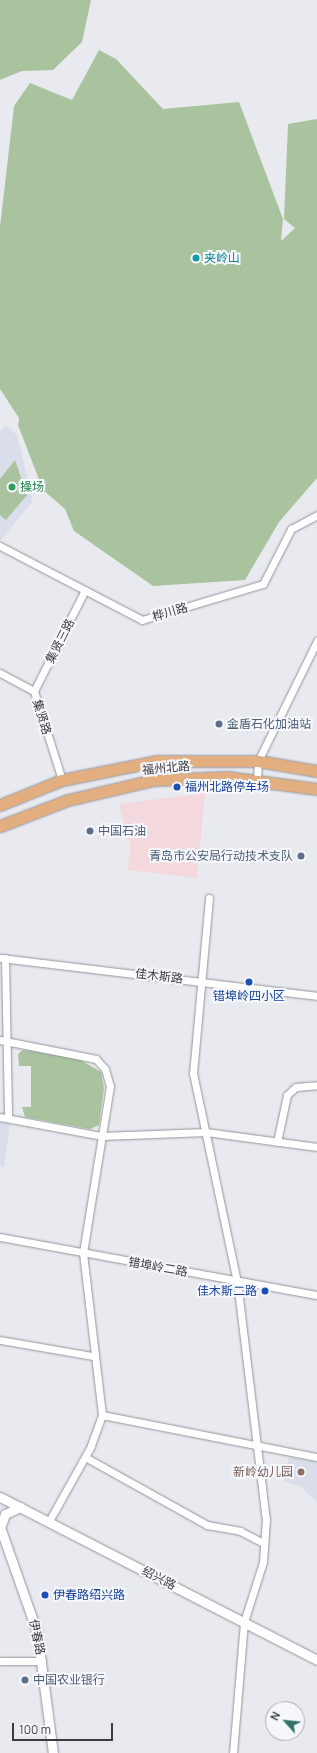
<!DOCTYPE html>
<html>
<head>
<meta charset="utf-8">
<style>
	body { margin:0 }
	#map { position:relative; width:317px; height:1753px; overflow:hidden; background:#e9eaf0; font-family:Manrope,"Noto Sans SC",sans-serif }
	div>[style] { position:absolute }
	.commercial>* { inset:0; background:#f3d9dd }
	.built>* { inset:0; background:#dadeea }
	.green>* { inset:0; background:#a8c39e }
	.roads { filter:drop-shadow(0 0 1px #929499) drop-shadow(0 0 1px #929499) }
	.minor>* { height:7px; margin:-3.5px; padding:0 3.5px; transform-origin:3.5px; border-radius:3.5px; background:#fff }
	.tertiary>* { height:9px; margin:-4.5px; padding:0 4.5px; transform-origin:4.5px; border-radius:4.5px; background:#fff }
	.primary>* { height:11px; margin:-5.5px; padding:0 5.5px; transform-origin:5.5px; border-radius:5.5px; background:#e3af81 }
	.dots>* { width:11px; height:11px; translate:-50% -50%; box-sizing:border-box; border:2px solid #f6f7fd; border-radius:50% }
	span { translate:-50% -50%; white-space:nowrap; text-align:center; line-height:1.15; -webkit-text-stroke:4px #f6f7fd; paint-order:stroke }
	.culture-label { font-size:12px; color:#0d838f }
	.left { translate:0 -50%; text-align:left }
	.leisure-label { font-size:12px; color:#27864d }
	.street-label { font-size:12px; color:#3b3c3e }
	.service-label { font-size:12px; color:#4e5e75 }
	.right { translate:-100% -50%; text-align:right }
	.transit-label { font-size:12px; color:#164399 }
	.education-label { font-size:12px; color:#785e54 }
	.north { position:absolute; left:265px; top:1701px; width:40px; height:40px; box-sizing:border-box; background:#f6f7fd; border:1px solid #abacb1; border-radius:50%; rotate:297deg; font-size:11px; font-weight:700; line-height:16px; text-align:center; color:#3b3c3e }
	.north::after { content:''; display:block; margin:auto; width:14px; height:18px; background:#2f7467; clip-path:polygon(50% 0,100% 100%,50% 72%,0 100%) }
	.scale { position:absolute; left:12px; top:1723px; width:101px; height:18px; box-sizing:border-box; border:2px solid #3b3c3e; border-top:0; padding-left:5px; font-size:12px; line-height:14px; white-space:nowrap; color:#3b3c3e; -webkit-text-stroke:3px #f6f7fd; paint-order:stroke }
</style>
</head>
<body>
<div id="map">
	<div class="commercial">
		<div style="clip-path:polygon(205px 793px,197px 878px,127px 870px,131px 848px,119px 804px)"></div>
	</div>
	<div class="built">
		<div style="clip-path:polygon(6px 425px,17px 435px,33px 501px,0 541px,0 431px)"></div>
		<div style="clip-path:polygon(0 1122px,10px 1124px,4px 1167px,0 1167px)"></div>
		<div style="clip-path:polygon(289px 1457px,317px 1462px,317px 1502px,300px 1486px,283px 1481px)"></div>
	</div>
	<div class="green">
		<div style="clip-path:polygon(0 0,91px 0,82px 42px,53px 70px,22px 71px,0 80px)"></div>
		<div style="clip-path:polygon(99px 50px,116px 59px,163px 109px,239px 102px,283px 219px,281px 241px,295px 228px,284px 219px,288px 124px,317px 119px,317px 478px,279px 522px,245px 580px,153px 586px,74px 531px,65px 509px,43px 490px,18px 425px,19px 418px,0 389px,0 227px,14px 106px,30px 83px,72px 100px)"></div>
		<div style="clip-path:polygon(15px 460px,27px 495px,6px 520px,0 515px,0 479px)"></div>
		<div style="clip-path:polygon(23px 1050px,77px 1058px,101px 1072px,104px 1088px,99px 1125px,90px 1129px,25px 1117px,22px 1107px,31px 1107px,31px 1066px,19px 1066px,18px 1054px)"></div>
	</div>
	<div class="roads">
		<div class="minor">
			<div style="left:0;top:546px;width:160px;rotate:27.5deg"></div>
			<div style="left:142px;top:620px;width:126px;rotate:-16.6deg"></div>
			<div style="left:263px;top:584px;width:62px;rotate:-63deg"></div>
			<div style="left:291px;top:529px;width:30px;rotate:-28deg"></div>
			<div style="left:0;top:673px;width:38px;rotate:28deg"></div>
			<div style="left:34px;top:691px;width:93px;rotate:72.5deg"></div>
			<div style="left:34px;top:691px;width:113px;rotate:-63.2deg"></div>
			<div style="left:257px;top:780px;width:19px;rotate:-87deg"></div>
			<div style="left:258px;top:761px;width:134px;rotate:-63.8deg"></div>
			<div style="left:209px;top:898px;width:176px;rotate:95.2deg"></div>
			<div style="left:193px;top:1073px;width:213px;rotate:78.1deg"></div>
			<div style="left:237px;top:1281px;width:240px;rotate:83.1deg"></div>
			<div style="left:266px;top:1519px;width:43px;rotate:94deg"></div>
			<div style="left:263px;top:1562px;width:63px;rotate:107.6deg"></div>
			<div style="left:244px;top:1622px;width:131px;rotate:94.8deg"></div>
			<div style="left:0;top:958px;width:319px;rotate:6.8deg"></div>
			<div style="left:5px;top:958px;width:160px;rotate:88.9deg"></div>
			<div style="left:0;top:1040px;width:98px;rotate:11.2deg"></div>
			<div style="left:96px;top:1059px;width:13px;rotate:48deg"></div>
			<div style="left:105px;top:1069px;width:18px;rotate:74deg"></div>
			<div style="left:110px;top:1086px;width:169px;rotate:99.2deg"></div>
			<div style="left:83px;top:1253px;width:163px;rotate:83.3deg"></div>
			<div style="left:102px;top:1415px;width:33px;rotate:110deg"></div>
			<div style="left:91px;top:1446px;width:86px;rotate:119.2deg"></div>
			<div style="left:0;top:1117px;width:104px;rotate:10.6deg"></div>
			<div style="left:102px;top:1136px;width:104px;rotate:-2.2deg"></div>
			<div style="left:206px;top:1132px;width:112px;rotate:7.7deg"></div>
			<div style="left:277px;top:1142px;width:48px;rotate:-78deg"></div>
			<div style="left:287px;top:1095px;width:12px;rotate:-42deg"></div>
			<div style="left:296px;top:1087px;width:21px;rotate:-5deg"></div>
			<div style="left:0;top:1237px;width:322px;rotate:10.4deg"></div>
			<div style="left:0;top:1340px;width:94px;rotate:9.8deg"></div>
			<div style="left:102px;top:1415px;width:219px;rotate:11.1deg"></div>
			<div style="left:85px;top:1457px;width:140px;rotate:29.1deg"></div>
			<div style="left:207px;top:1525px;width:34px;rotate:10deg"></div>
			<div style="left:240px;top:1531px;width:27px;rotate:27deg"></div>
			<div style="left:0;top:1661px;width:42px"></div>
		</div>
		<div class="tertiary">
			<div style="left:0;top:1497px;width:356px;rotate:27.2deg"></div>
			<div style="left:0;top:1527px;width:111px;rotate:70.6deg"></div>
			<div style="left:37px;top:1632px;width:122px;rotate:82.5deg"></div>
			<div style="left:0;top:1528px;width:15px;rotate:-70deg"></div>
			<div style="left:5px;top:1514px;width:17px;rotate:-25deg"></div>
		</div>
		<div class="primary">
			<div style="left:0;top:805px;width:67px;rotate:-22deg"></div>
			<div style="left:62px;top:780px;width:96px;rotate:-11.4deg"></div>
			<div style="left:156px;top:761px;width:102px"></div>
			<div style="left:258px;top:761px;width:60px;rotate:9.6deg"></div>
			<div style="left:0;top:826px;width:73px;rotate:-20.9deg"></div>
			<div style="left:68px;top:800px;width:87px;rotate:-13.2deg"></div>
			<div style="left:153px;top:780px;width:74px;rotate:-2.3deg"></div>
			<div style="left:227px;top:777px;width:91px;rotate:7.6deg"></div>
		</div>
	</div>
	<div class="dots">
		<div style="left:196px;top:258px;background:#0f9aa8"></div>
		<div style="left:12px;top:487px;background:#2e9e5b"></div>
		<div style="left:219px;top:724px;background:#5c6f8a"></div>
		<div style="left:177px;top:787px;background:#1a4fb4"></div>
		<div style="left:90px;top:831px;background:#5c6f8a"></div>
		<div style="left:301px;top:856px;background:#5c6f8a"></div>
		<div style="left:249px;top:982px;background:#1a4fb4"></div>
		<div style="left:265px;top:1291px;background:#1a4fb4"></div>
		<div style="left:301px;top:1472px;background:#8d6e63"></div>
		<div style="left:45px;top:1595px;background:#1a4fb4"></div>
		<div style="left:25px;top:1680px;background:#5c6f8a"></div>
	</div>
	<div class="culture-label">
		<span class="left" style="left:204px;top:258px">夹岭山</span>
	</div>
	<div class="leisure-label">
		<span class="left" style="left:20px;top:487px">操场</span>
	</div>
	<div class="street-label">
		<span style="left:170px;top:612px;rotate:-16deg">桦川路</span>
		<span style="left:60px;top:641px;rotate:-63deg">集贤三路</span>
		<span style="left:42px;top:717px;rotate:73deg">集贤路</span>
		<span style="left:166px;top:768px;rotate:-5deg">福州北路</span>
		<span style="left:159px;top:976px;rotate:7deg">佳木斯路</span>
		<span style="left:158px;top:1267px;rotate:10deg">错埠岭二路</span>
		<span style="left:159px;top:1578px;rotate:27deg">绍兴路</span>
		<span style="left:37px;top:1637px;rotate:78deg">伊春路</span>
	</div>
	<div class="service-label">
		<span class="left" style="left:227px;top:724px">金盾石化加油站</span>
		<span class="left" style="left:98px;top:831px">中国石油</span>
		<span class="right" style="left:293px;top:856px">青岛市公安局行动技术支队</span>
		<span class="left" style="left:33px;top:1680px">中国农业银行</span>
	</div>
	<div class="transit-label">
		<span class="left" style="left:185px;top:787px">福州北路停车场</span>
		<span style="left:249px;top:996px">错埠岭四小区</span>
		<span class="right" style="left:257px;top:1291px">佳木斯二路</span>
		<span class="left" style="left:53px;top:1595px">伊春路绍兴路</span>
	</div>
	<div class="education-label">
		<span class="right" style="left:293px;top:1472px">新岭幼儿园</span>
	</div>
	<div class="north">N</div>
	<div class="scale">100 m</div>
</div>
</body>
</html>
